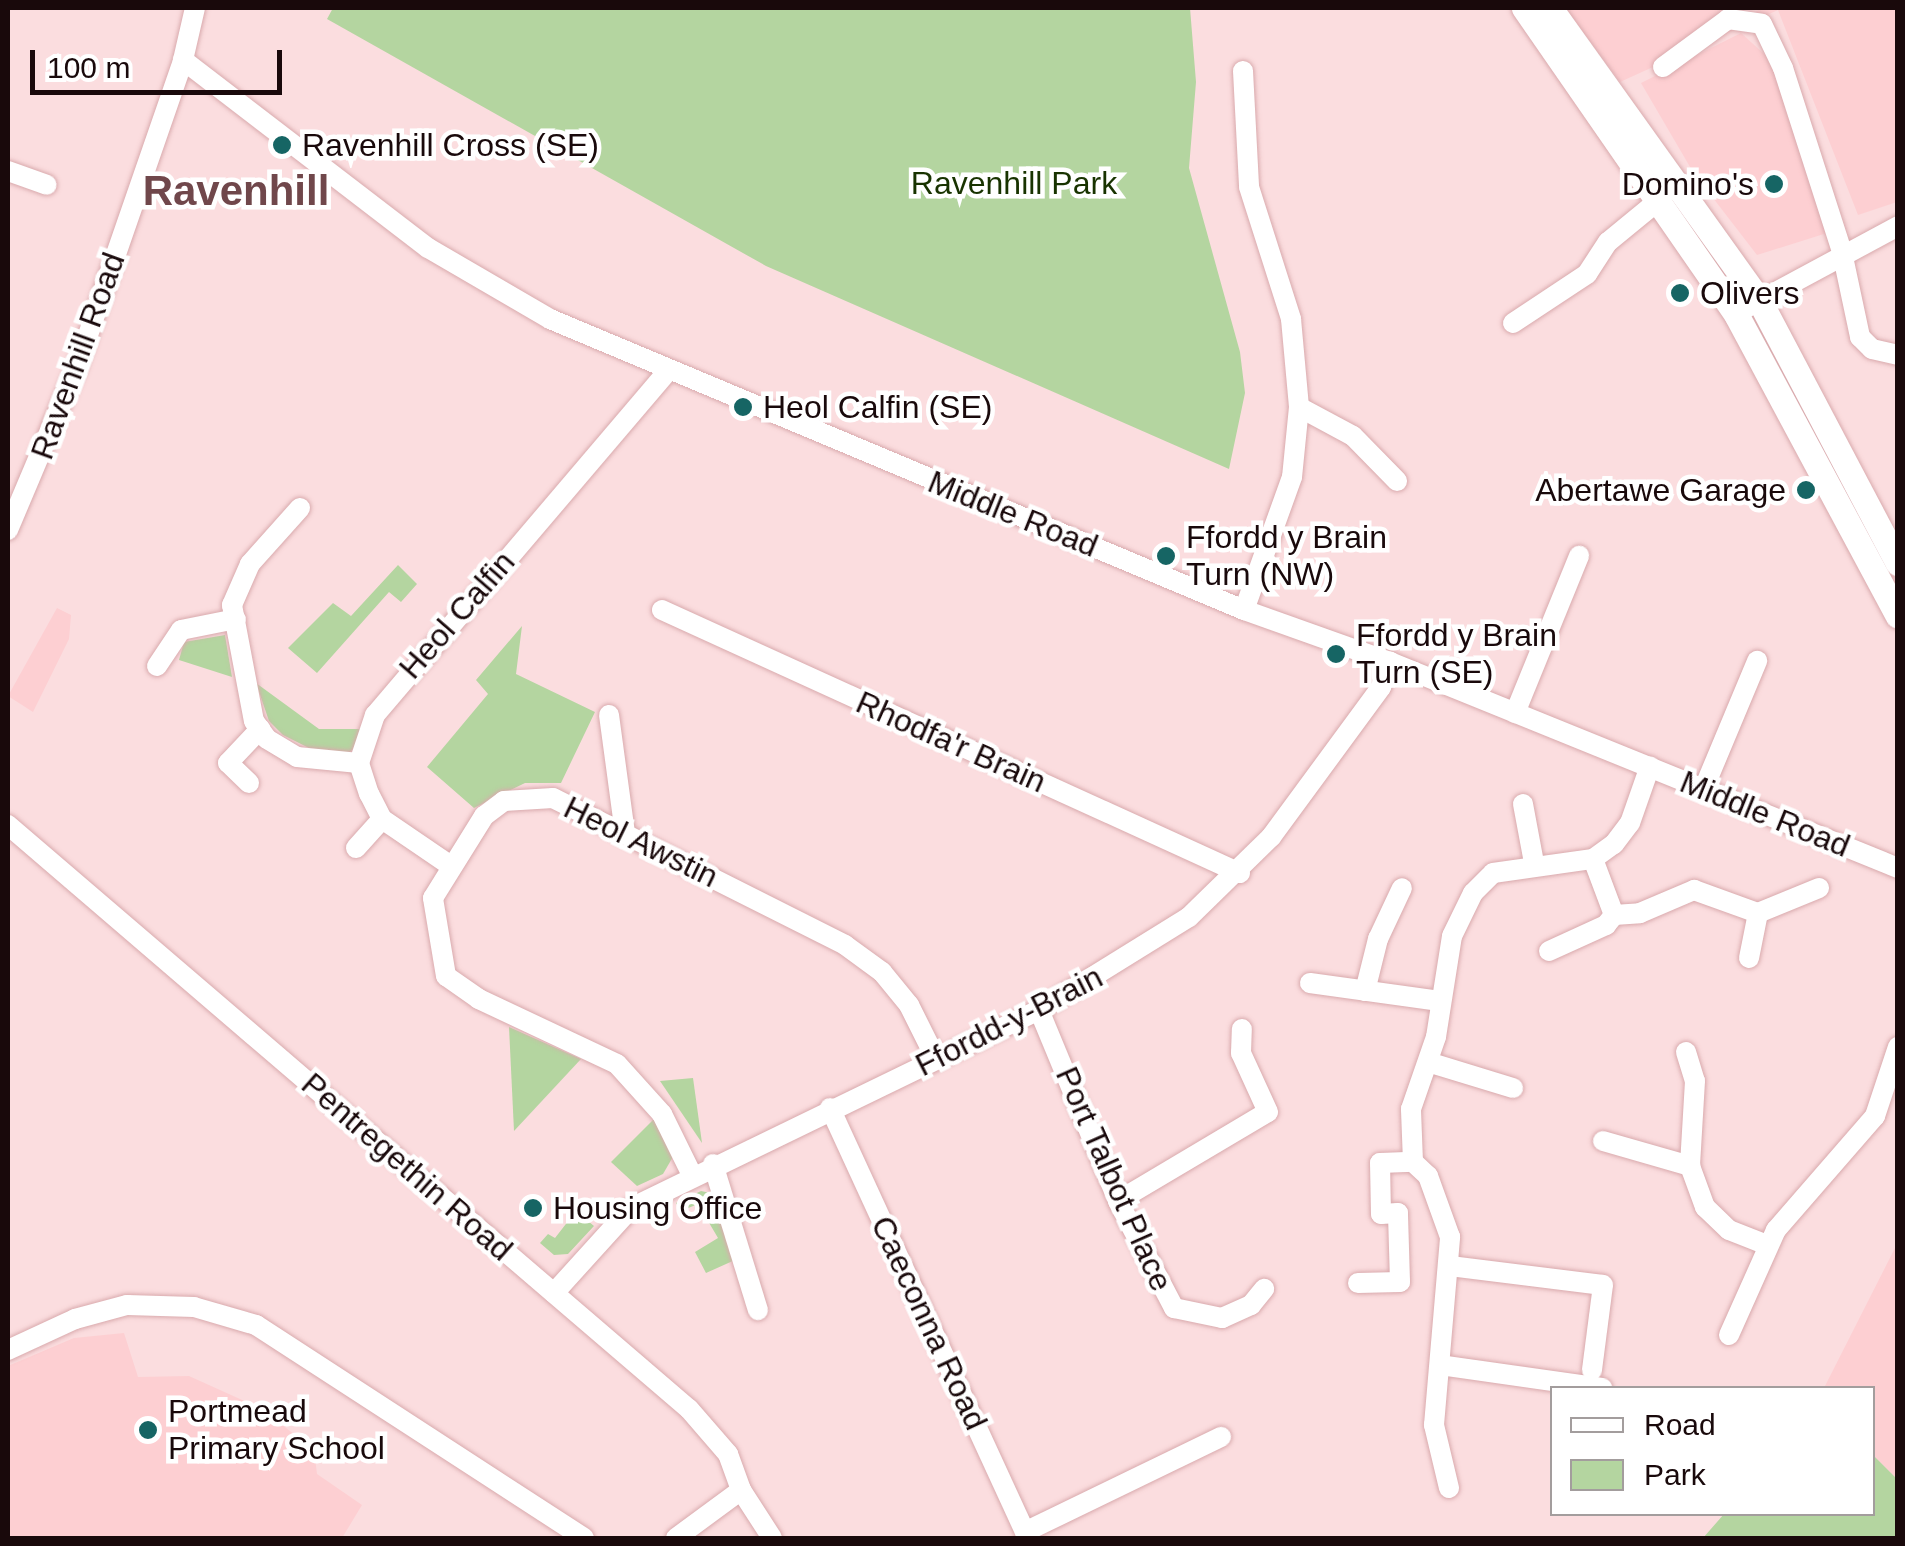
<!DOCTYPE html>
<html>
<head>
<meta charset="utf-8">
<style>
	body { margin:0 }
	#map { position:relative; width:1905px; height:1546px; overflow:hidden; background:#fbdddf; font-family:Helvetica,sans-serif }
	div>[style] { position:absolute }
	.built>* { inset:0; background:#fdcfd2 }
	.green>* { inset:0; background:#b4d5a0 }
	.roads { filter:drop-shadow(0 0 2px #d9aaad) drop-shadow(0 0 2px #d9aaad) }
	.minor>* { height:20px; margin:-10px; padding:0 10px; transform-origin:10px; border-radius:10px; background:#fff }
	.major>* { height:25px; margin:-12.5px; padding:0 12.5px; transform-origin:12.5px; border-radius:12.5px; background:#fff }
	.dots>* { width:28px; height:28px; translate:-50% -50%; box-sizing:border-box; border:5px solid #fff; border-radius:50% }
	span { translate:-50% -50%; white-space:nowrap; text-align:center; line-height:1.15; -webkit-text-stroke:9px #fff; paint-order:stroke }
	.poi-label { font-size:32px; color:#19090b }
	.left { translate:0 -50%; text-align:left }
	.right { translate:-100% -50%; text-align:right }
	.park-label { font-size:32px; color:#183300 }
	.street-label { font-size:32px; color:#19090b }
	.district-label { font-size:42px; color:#70474b; font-weight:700 }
	.frame { position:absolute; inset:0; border:10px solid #19090b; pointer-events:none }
	.legend { position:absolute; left:1550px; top:1386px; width:325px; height:130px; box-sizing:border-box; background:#fff; border:2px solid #a39d9d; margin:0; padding:12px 18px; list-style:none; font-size:30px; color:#19090b }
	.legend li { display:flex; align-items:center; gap:20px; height:50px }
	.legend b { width:50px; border:2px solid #a39d9d }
	.scale { position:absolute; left:30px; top:50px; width:252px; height:45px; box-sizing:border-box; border:5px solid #19090b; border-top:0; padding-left:12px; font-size:30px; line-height:35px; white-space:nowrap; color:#19090b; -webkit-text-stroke:8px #fff; paint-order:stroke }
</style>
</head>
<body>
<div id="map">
	<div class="built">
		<div style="clip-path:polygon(1565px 8px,1731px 8px,1747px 18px,1761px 8px,1897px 8px,1897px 202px,1858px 215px,1778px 10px,1620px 82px)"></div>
		<div style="clip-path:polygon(1741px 33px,1774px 63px,1827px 233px,1757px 255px,1693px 172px,1641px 83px)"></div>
		<div style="clip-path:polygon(57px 608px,71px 615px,69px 639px,33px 712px,8px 696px)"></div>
		<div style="clip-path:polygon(1897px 1244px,1897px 1479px,1873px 1455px,1872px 1388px,1824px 1388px)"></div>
		<div style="clip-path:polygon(124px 1333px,138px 1377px,189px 1376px,262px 1409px,314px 1450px,317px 1474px,362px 1505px,342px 1538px,8px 1538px,8px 1366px,74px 1338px)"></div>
	</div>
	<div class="green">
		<div style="clip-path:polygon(333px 8px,1190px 8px,1196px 82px,1189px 168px,1240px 352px,1245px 393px,1229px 469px,766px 266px,327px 19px)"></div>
		<div style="clip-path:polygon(398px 565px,417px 584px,401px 602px,389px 592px,317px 673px,288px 648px,333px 603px,351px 616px)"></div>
		<div style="clip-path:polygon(522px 626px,516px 674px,595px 712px,561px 783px,525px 783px,474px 808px,427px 767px,488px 694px,476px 680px)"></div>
		<div style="clip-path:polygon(225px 635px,232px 677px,179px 660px,184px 642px)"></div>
		<div style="clip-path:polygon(256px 683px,319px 729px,362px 729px,357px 746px,347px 754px,313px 750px,283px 735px,269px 721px)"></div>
		<div style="clip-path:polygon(509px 1027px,581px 1059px,514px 1131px)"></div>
		<div style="clip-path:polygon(693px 1078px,702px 1143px,660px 1081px)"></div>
		<div style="clip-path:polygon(654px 1119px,674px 1155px,663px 1174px,637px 1186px,611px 1162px)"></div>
		<div style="clip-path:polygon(701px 1191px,720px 1195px,735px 1260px,706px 1273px,695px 1252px,718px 1238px,698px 1204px,681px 1211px,676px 1203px)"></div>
		<div style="clip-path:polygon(576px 1211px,594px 1226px,568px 1254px,554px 1255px,540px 1243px,548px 1234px,555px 1238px)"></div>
		<div style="clip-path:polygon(1873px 1455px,1897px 1479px,1897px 1538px,1703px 1538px,1724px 1514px,1872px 1514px)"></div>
	</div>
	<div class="roads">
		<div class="minor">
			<div style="left:183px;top:60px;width:309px;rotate:37.5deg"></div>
			<div style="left:428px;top:248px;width:141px;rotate:30.2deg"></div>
			<div style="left:550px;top:319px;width:753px;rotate:22.75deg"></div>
			<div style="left:1244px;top:610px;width:155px;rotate:19.6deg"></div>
			<div style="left:1390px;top:662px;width:548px;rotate:22.07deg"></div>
			<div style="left:1663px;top:67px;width:81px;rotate:-36.4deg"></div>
			<div style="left:1728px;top:19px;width:34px;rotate:8deg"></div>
			<div style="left:1762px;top:24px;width:49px;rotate:64.5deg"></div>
			<div style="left:1783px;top:68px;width:193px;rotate:72.2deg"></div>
			<div style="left:1842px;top:252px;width:87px;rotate:78deg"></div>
			<div style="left:1860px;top:337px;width:17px;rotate:45deg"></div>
			<div style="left:1872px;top:349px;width:27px;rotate:13deg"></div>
			<div style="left:1243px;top:71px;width:116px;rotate:87deg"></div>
			<div style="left:1249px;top:187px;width:139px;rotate:72.3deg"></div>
			<div style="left:1291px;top:319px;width:88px;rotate:84.8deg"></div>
			<div style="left:1299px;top:407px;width:70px;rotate:95.7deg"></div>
			<div style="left:1292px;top:477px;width:141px;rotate:109.8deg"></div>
			<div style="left:8px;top:171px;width:41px;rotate:19.7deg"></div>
			<div style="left:1746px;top:308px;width:173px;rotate:-28.3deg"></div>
			<div style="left:1513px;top:323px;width:89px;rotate:-33.5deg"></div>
			<div style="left:1587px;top:274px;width:38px;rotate:-57deg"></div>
			<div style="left:1608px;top:242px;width:65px;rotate:-39.4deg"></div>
			<div style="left:1299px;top:407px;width:61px;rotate:28.2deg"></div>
			<div style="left:1353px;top:436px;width:63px;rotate:45.6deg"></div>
			<div style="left:300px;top:508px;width:75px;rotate:131.8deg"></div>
			<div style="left:250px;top:564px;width:45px;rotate:113.7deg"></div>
			<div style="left:232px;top:605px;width:118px;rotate:79.3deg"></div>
			<div style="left:254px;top:721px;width:22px;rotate:54deg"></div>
			<div style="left:267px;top:739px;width:35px;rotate:31deg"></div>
			<div style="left:297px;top:757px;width:62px;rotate:5.5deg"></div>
			<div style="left:8px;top:530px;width:180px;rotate:-67.1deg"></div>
			<div style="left:78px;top:364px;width:322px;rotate:-70.9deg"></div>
			<div style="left:183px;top:60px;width:53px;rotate:-77deg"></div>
			<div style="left:662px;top:610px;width:635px;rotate:24.47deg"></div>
			<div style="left:157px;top:666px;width:43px;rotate:-56.3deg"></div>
			<div style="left:181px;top:630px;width:56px;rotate:-11.3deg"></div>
			<div style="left:1515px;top:713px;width:170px;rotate:-67.8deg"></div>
			<div style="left:609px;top:715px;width:119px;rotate:82.3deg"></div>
			<div style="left:249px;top:783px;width:29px;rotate:-136deg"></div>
			<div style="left:228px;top:763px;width:47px;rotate:-46.7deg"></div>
			<div style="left:1704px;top:788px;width:138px;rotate:-67.3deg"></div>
			<div style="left:1523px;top:804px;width:60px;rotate:79.4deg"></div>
			<div style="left:8px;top:825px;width:897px;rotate:40.62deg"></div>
			<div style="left:689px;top:1409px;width:60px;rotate:49.1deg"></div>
			<div style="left:728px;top:1454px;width:38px;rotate:70deg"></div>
			<div style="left:741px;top:1490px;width:57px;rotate:57.1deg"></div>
			<div style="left:356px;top:848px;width:39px;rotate:-48deg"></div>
			<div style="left:1593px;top:859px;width:60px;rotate:69.4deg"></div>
			<div style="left:451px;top:866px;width:83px;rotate:-145.7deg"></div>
			<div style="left:382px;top:819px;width:28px;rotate:-117deg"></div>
			<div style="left:369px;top:794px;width:33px;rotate:-108deg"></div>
			<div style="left:359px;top:763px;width:51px;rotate:-71.6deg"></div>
			<div style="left:375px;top:715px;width:453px;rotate:-49.6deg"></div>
			<div style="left:1614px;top:915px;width:26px;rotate:-4deg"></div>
			<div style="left:1640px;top:913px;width:59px;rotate:-23.1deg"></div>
			<div style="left:1694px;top:890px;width:68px;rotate:19.8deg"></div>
			<div style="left:1758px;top:913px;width:66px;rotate:-22.3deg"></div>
			<div style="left:1549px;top:951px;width:63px;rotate:-24.5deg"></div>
			<div style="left:1606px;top:925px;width:13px;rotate:-51deg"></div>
			<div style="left:1749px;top:958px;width:46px;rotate:-78.7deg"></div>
			<div style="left:1310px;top:983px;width:131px;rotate:7.9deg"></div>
			<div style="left:1365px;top:991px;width:54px;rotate:-76deg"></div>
			<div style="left:1378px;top:939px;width:56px;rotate:-64.8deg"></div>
			<div style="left:1039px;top:1010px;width:207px;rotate:67.5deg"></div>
			<div style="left:1118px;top:1201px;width:121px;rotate:62.4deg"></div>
			<div style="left:1174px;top:1308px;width:49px;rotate:11.8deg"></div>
			<div style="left:1222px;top:1318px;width:32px;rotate:-24deg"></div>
			<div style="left:1251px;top:1305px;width:21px;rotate:-51deg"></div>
			<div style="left:1686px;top:1052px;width:30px;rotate:73deg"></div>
			<div style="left:1695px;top:1081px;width:85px;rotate:93.4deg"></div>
			<div style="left:1690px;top:1166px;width:44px;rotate:69.9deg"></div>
			<div style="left:1705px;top:1207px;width:33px;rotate:44deg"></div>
			<div style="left:1729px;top:1230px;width:41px;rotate:21.5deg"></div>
			<div style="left:1428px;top:1062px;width:89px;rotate:17deg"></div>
			<div style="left:830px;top:1108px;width:473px;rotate:65.3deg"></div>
			<div style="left:1603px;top:1141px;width:91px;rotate:16deg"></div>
			<div style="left:713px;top:1164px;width:153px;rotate:72.9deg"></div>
			<div style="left:692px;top:1175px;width:68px;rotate:-116.2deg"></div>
			<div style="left:662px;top:1114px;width:67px;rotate:-132deg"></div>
			<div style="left:617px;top:1064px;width:153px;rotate:-154.8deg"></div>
			<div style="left:479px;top:999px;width:40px;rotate:-145.1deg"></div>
			<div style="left:446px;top:976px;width:79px;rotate:-99.5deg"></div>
			<div style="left:433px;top:898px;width:97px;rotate:-58.1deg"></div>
			<div style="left:484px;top:816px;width:25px;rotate:-37deg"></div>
			<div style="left:504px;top:801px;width:49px;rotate:-3.5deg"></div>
			<div style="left:553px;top:798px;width:327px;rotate:26.7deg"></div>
			<div style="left:845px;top:945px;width:46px;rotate:36.1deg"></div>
			<div style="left:882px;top:972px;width:43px;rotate:50.7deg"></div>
			<div style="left:909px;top:1005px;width:60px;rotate:63.4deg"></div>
			<div style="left:1118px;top:1201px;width:174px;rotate:-30.7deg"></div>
			<div style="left:1268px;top:1112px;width:65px;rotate:-114.6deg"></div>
			<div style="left:1241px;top:1053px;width:24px;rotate:-88deg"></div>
			<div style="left:1450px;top:1266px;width:154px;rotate:7.1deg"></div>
			<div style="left:1603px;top:1285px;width:86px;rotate:97.4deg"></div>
			<div style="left:1358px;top:1283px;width:42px;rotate:-1.4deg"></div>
			<div style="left:1400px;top:1282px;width:69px;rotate:-91.7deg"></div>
			<div style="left:1398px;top:1213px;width:17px;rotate:177deg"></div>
			<div style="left:1381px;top:1214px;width:51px;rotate:-91.1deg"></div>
			<div style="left:1380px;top:1163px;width:33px;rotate:-2deg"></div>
			<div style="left:554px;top:1293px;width:115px;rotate:-47.8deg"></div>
			<div style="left:631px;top:1208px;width:454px;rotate:-25.9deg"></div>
			<div style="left:1039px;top:1010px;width:176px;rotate:-31.8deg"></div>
			<div style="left:1189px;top:917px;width:115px;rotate:-44.3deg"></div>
			<div style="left:1271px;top:837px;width:186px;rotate:-53.7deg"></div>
			<div style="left:1381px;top:687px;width:27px;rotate:-70deg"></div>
			<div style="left:1729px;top:1335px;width:115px;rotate:-65.9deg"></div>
			<div style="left:1776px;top:1230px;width:151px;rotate:-49deg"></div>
			<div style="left:1875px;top:1116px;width:73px;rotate:-71.6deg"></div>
			<div style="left:8px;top:1350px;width:74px;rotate:-24.8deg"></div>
			<div style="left:75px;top:1319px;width:54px;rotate:-15.1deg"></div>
			<div style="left:127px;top:1305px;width:67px;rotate:1.7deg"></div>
			<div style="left:194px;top:1307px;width:65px;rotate:16.2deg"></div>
			<div style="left:256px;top:1325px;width:391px;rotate:33deg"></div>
			<div style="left:1440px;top:1365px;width:164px;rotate:8.1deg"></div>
			<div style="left:1449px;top:1488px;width:65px;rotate:-103.4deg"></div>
			<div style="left:1434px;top:1425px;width:189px;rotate:-85.1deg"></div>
			<div style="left:1450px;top:1237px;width:65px;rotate:-109.8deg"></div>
			<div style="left:1428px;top:1176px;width:21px;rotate:-137deg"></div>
			<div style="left:1413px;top:1162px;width:53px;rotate:-92.2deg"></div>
			<div style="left:1411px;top:1109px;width:76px;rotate:-70.9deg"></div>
			<div style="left:1436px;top:1037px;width:102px;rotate:-81deg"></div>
			<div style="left:1452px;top:936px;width:48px;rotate:-64deg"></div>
			<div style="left:1473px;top:893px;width:28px;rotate:-45deg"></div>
			<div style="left:1493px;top:873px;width:101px;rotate:-8deg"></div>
			<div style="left:1593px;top:859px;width:26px;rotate:-36deg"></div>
			<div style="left:1614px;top:844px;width:26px;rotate:-53deg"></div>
			<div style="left:1630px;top:823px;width:60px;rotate:-70.7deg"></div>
			<div style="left:1025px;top:1532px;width:218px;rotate:-25.9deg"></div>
			<div style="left:676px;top:1538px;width:81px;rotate:-36.4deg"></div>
		</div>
		<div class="major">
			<div style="left:1524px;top:8px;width:374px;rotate:55.3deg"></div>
			<div style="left:1737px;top:316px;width:340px;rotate:61.8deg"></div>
			<div style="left:1550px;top:8px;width:357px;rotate:54.4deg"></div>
			<div style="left:1758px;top:298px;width:300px;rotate:62.2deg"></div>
		</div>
	</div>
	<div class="dots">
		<div style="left:282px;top:145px;background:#166564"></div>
		<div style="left:1774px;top:184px;background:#166564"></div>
		<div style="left:1680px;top:293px;background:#166564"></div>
		<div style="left:743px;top:407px;background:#166564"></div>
		<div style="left:1806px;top:490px;background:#166564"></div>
		<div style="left:1166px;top:556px;background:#166564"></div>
		<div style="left:1336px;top:654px;background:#166564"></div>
		<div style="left:533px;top:1208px;background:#166564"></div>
		<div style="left:148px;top:1430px;background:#166564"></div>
	</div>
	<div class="poi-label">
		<span class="left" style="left:302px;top:145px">Ravenhill Cross (SE)</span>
		<span class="right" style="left:1754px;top:184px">Domino's</span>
		<span class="left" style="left:1700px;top:293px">Olivers</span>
		<span class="left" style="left:763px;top:407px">Heol Calfin (SE)</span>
		<span class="right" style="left:1786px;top:490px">Abertawe Garage</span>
		<span class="left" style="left:1186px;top:556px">Ffordd y Brain<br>Turn (NW)</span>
		<span class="left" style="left:1356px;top:654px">Ffordd y Brain<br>Turn (SE)</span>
		<span class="left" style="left:553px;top:1208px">Housing Office</span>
		<span class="left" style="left:168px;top:1430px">Portmead<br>Primary School</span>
	</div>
	<div class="park-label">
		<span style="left:1014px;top:183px">Ravenhill Park</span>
	</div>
	<div class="street-label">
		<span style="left:78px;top:356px;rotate:-70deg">Ravenhill Road</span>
		<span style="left:1013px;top:514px;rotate:22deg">Middle Road</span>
		<span style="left:457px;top:615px;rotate:-49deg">Heol Calfin</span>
		<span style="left:951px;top:742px;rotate:24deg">Rhodfa'r Brain</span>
		<span style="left:1765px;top:814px;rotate:22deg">Middle Road</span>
		<span style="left:641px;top:842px;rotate:26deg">Heol Awstin</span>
		<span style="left:1009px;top:1021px;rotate:-27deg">Ffordd-y-Brain</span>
		<span style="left:407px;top:1167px;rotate:41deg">Pentregethin Road</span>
		<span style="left:1114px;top:1179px;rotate:66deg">Port Talbot Place</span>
		<span style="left:929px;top:1323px;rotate:65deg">Caeconna Road</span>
	</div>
	<div class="district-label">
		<span style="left:236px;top:191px">Ravenhill</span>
	</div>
	<div class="frame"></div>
	<ul class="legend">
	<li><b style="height:12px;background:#fff"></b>Road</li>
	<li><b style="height:28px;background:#b4d5a0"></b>Park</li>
	</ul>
	<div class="scale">100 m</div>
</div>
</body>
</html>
